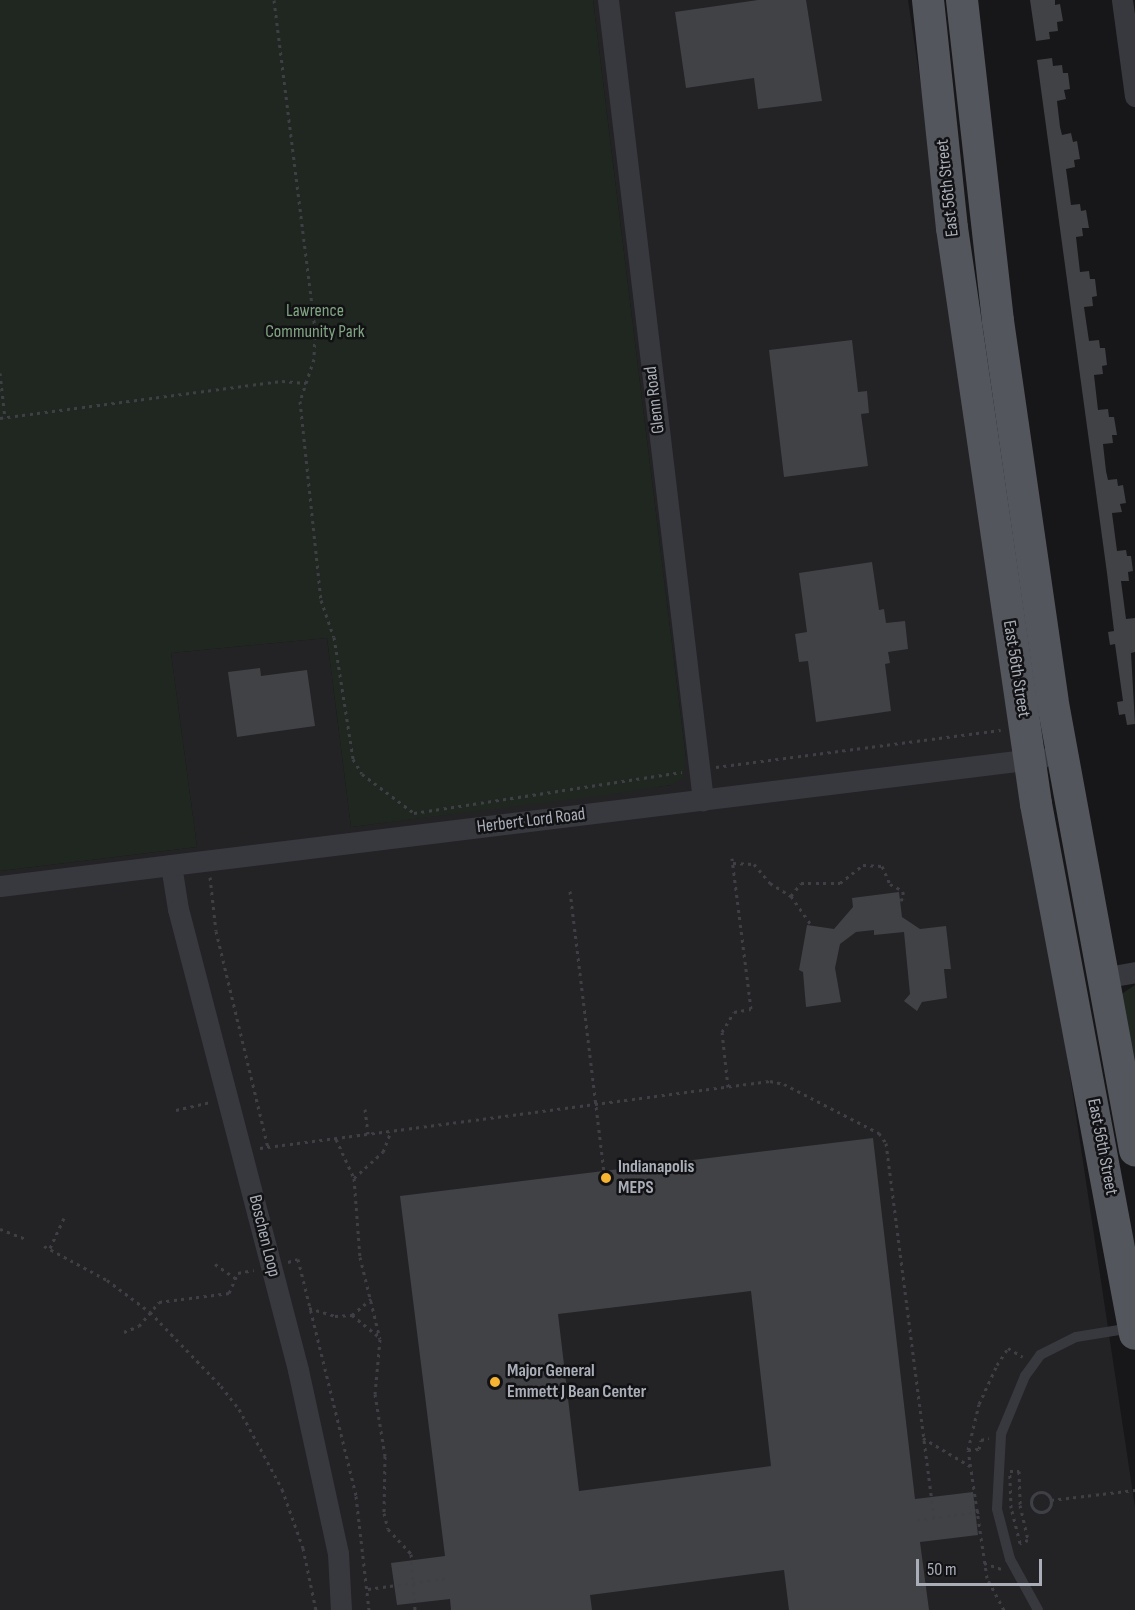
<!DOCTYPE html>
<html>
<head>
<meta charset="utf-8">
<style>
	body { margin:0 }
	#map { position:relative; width:1135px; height:1610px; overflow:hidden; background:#171719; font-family:"Sofia Sans Condensed",sans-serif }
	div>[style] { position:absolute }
	.built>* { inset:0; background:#232326 }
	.green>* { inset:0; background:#1f2720 }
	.building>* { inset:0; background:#414246 }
	.path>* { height:3px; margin-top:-1.5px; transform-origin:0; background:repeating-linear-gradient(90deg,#3e4045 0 3px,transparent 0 7.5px) }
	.path>.ring { margin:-1.5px; padding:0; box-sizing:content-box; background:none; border:3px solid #3e4045; border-radius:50% }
	.service>* { height:10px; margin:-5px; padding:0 5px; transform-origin:5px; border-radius:5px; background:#38393e }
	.minor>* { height:21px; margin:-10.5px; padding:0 10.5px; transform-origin:10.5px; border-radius:10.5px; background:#38393e }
	.primary>* { height:32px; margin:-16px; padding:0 16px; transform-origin:16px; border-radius:16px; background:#54565d }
	.dots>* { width:16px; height:16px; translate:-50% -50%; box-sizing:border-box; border:3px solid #121214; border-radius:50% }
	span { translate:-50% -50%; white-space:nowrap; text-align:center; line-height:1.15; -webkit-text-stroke:5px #121214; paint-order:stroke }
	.street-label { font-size:18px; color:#a9aeb9 }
	.park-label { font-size:18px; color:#80a582 }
	.poi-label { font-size:18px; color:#a9aeb9; font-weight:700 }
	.left { translate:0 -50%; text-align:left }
	.scale { position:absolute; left:916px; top:1559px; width:126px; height:27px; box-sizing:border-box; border:3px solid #a9aeb9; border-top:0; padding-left:8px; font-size:18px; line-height:21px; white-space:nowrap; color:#a9aeb9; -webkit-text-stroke:4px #121214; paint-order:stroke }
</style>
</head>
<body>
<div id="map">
	<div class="built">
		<div style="clip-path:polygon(593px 0,908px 0,1135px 1507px,1135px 1610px,0 1610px,0 871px,197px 847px,171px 653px,327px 638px,351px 827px,671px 785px,686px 758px)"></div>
	</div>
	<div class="green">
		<div style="clip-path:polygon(0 0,593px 0,686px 758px,683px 778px,671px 785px,613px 794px,351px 827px,327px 638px,171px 653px,197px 847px,0 871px)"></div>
		<div style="clip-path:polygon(1135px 985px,1135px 1093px,1120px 995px)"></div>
	</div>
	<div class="building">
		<div style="clip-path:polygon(758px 0,806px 0,822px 101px,758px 109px,754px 78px,686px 88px,675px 12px)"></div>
		<div style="clip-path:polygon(1030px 0,1055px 0,1055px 5px,1060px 4px,1063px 21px,1057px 22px,1058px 31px,1049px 32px,1050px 39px,1036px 41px)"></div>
		<div style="clip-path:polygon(1052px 58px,1053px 66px,1062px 65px,1063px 73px,1068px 73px,1070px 89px,1064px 90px,1066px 99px,1057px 101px,1060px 127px,1062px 135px,1071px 133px,1073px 142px,1077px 141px,1080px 159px,1074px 160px,1075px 167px,1066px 169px,1071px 205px,1080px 204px,1081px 211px,1086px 210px,1089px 228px,1082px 228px,1083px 236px,1076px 237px,1080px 272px,1089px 271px,1090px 279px,1095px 279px,1097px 296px,1092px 297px,1093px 306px,1084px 307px,1085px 314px,1089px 341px,1099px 340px,1100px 348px,1105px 348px,1107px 365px,1102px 366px,1103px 374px,1094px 375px,1098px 410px,1108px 409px,1109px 417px,1114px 417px,1117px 435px,1112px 435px,1113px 443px,1103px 444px,1106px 471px,1108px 480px,1117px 479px,1118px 486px,1123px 485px,1126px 503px,1120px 504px,1122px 512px,1112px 513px,1117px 551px,1126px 550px,1127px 556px,1131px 556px,1133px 571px,1128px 572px,1129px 581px,1121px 581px,1126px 619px,1135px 618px,1135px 652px,1131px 653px,1135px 724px,1127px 725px,1125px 714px,1119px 715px,1117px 702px,1123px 701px,1115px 644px,1110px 645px,1108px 632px,1114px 631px,1107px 573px,1037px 60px)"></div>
		<div style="clip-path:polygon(852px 340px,858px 392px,867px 391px,869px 413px,861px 414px,868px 466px,784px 477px,769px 350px)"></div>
		<div style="clip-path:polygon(872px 562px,879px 610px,884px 609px,886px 623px,905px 621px,908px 649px,888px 652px,890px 663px,885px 664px,891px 711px,816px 722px,808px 661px,799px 662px,795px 634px,807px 632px,799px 573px)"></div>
		<div style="clip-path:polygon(260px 668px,261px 676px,307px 670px,315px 726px,237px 737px,228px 672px)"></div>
		<div style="clip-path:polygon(899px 892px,902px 917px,920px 929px,946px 926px,951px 969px,944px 969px,947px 998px,922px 1002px,917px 1011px,904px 1001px,910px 994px,904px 932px,874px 935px,874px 930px,856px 932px,840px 944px,835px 968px,841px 1002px,806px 1007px,803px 972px,799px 970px,807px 925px,834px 929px,853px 907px,852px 898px)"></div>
		<div style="clip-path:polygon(evenodd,873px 1138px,915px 1499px,973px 1492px,978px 1535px,920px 1542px,929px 1610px,789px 1610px,784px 1570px,590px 1595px,592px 1610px,451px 1610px,450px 1599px,397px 1605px,391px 1563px,445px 1556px,400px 1196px,873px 1138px,751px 1291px,771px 1466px,579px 1491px,558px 1314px,751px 1291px)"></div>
	</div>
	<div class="path">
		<div style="left:274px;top:0;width:332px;rotate:82.9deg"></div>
		<div style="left:315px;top:329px;width:30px;rotate:92deg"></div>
		<div style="left:314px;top:359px;width:44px;rotate:108.4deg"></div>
		<div style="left:300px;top:401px;width:200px;rotate:84deg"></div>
		<div style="left:321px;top:600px;width:39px;rotate:71deg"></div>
		<div style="left:334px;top:637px;width:123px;rotate:81.1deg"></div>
		<div style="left:353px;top:759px;width:17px;rotate:59deg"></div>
		<div style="left:362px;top:774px;width:65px;rotate:36.9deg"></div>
		<div style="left:414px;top:813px;width:271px;rotate:-8.7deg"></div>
		<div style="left:0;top:373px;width:45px;rotate:83.7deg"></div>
		<div style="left:0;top:418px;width:284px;rotate:-7.5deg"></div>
		<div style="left:282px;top:381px;width:24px;rotate:5deg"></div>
		<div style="left:716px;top:767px;width:287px;rotate:-7.4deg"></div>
		<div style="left:733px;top:863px;width:21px;rotate:3deg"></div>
		<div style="left:754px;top:864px;width:25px;rotate:50deg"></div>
		<div style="left:770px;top:883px;width:25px;rotate:32deg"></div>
		<div style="left:791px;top:896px;width:37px;rotate:55deg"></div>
		<div style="left:210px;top:877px;width:54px;rotate:83.7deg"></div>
		<div style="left:216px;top:931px;width:222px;rotate:76.5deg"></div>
		<div style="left:570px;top:891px;width:282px;rotate:83.1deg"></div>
		<div style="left:791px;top:896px;width:16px;rotate:-52deg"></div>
		<div style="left:801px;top:883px;width:39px"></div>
		<div style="left:840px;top:883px;width:29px;rotate:-38deg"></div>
		<div style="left:863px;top:865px;width:19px;rotate:3deg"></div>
		<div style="left:882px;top:866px;width:20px;rotate:66deg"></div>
		<div style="left:890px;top:884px;width:15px;rotate:28deg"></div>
		<div style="left:903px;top:891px;width:8px;rotate:90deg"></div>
		<div style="left:903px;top:899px;width:3px;rotate:162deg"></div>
		<div style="left:728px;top:1087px;width:55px;rotate:-96.2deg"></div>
		<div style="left:722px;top:1032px;width:23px;rotate:-59deg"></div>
		<div style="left:734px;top:1012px;width:17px;rotate:-10deg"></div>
		<div style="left:751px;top:1009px;width:152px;rotate:-97.2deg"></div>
		<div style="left:365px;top:1109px;width:25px;rotate:83deg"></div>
		<div style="left:176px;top:1110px;width:35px;rotate:-13deg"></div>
		<div style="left:336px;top:1139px;width:43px;rotate:65.2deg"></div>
		<div style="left:354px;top:1178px;width:79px;rotate:85.7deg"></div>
		<div style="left:360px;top:1257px;width:84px;rotate:76.3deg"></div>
		<div style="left:380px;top:1339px;width:55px;rotate:95.2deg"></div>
		<div style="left:375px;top:1394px;width:63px;rotate:80.8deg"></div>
		<div style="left:385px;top:1456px;width:57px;rotate:91deg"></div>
		<div style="left:384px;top:1513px;width:16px;rotate:76deg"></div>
		<div style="left:388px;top:1529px;width:34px;rotate:47deg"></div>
		<div style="left:411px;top:1554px;width:56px;rotate:85.9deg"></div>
		<div style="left:260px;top:1148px;width:514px;rotate:-7.48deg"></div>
		<div style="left:770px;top:1081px;width:14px;rotate:12deg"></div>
		<div style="left:784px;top:1084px;width:107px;rotate:27.3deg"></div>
		<div style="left:879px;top:1133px;width:12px;rotate:55deg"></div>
		<div style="left:886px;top:1143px;width:378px;rotate:82.7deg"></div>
		<div style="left:354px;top:1178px;width:39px;rotate:-42deg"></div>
		<div style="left:383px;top:1152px;width:22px;rotate:-69deg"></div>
		<div style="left:0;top:1229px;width:26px;rotate:21deg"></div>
		<div style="left:44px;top:1246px;width:72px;rotate:28.4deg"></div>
		<div style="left:107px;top:1280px;width:54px;rotate:36.7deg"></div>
		<div style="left:150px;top:1312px;width:103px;rotate:46.2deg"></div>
		<div style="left:221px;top:1386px;width:29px;rotate:52deg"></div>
		<div style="left:239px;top:1409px;width:91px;rotate:61.7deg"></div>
		<div style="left:282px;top:1489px;width:63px;rotate:70.4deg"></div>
		<div style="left:303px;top:1548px;width:63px;rotate:78.2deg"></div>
		<div style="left:50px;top:1248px;width:33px;rotate:-65deg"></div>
		<div style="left:288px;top:1262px;width:10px;rotate:-17deg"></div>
		<div style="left:298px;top:1259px;width:244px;rotate:76.2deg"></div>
		<div style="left:356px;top:1496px;width:115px;rotate:83.5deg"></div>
		<div style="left:215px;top:1264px;width:24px;rotate:35deg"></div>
		<div style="left:309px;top:1308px;width:27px;rotate:17deg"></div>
		<div style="left:335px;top:1316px;width:17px;rotate:-3deg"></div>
		<div style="left:352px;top:1315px;width:35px;rotate:39deg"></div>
		<div style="left:352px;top:1315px;width:25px;rotate:-40deg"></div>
		<div style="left:124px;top:1332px;width:16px;rotate:-22deg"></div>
		<div style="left:139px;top:1326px;width:31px;rotate:-50deg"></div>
		<div style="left:159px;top:1302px;width:71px;rotate:-7.3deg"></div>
		<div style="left:229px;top:1293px;width:22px;rotate:-66deg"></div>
		<div style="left:238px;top:1273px;width:16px;rotate:-11deg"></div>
		<div style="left:923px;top:1438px;width:55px;rotate:30.8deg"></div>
		<div style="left:968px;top:1450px;width:11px;rotate:-5deg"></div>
		<div style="left:979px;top:1449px;width:9px;rotate:-77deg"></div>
		<div style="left:981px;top:1440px;width:8px;rotate:-14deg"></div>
		<div style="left:1010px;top:1471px;width:9px"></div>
		<div style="left:1019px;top:1471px;width:34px;rotate:88deg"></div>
		<div style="left:1020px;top:1505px;width:36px;rotate:77deg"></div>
		<div style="left:1028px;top:1540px;width:9px;rotate:159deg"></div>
		<div style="left:1020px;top:1543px;width:36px;rotate:-104deg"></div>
		<div style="left:1011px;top:1508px;width:37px;rotate:-92deg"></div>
		<div class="ring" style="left:1031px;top:1492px;width:17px;height:17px"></div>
		<div style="left:1051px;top:1500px;width:85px;rotate:-6.8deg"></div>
		<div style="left:917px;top:1520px;width:67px;rotate:-7.8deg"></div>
		<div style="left:984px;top:1563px;width:18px;rotate:19deg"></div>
		<div style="left:368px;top:1589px;width:80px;rotate:-7.9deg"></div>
		<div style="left:1004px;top:1610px;width:36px;rotate:-118deg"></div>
		<div style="left:987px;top:1578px;width:129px;rotate:-98.4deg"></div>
		<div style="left:968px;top:1450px;width:47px;rotate:-76.6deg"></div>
		<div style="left:979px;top:1404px;width:43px;rotate:-65.2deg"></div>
		<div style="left:997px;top:1365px;width:20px;rotate:-57deg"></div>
		<div style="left:1008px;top:1348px;width:17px;rotate:31deg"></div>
	</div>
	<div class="service">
		<div style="left:1038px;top:1610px;width:58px;rotate:-118.8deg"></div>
		<div style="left:1010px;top:1559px;width:52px;rotate:-104.6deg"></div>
		<div style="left:997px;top:1509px;width:75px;rotate:-86.9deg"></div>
		<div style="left:1001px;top:1434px;width:63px;rotate:-67.5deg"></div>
		<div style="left:1025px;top:1376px;width:26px;rotate:-54deg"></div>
		<div style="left:1040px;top:1355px;width:40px;rotate:-26.6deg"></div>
		<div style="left:1076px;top:1337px;width:56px;rotate:-9.3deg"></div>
	</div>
	<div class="minor">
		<div style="left:608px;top:0;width:806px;rotate:83.23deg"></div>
		<div style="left:1122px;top:0;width:97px;rotate:82.3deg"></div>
		<div style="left:171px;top:865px;width:45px;rotate:81deg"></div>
		<div style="left:178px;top:909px;width:476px;rotate:75.4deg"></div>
		<div style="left:298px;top:1370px;width:187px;rotate:77.7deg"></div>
		<div style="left:338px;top:1553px;width:57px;rotate:87deg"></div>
		<div style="left:0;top:886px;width:1049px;rotate:-7.01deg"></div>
		<div style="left:1102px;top:978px;width:34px;rotate:-10deg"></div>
	</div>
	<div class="primary">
		<div style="left:928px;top:0;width:229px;rotate:84deg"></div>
		<div style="left:952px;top:228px;width:582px;rotate:81.7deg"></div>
		<div style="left:1036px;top:804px;width:539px;rotate:79.42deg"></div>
		<div style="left:962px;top:0;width:323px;rotate:83.6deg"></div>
		<div style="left:998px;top:321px;width:381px;rotate:81.8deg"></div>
		<div style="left:1052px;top:698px;width:460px;rotate:79.6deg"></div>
	</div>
	<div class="dots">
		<div style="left:606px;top:1178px;background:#f6b432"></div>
		<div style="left:495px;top:1382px;background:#f6b432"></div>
	</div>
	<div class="street-label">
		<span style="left:948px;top:188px;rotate:-96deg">East 56th Street</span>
		<span style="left:655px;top:400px;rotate:-97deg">Glenn Road</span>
		<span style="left:1016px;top:669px;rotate:81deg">East 56th Street</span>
		<span style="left:531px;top:821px;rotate:-7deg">Herbert Lord Road</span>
		<span style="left:1102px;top:1147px;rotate:79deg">East 56th Street</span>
		<span style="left:264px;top:1236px;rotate:76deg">Boschen Loop</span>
	</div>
	<div class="park-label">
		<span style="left:315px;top:322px">Lawrence<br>Community Park</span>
	</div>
	<div class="poi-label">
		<span class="left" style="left:618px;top:1178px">Indianapolis<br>MEPS</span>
		<span class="left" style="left:507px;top:1382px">Major General<br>Emmett J Bean Center</span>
	</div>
	<div class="scale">50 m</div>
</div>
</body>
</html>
